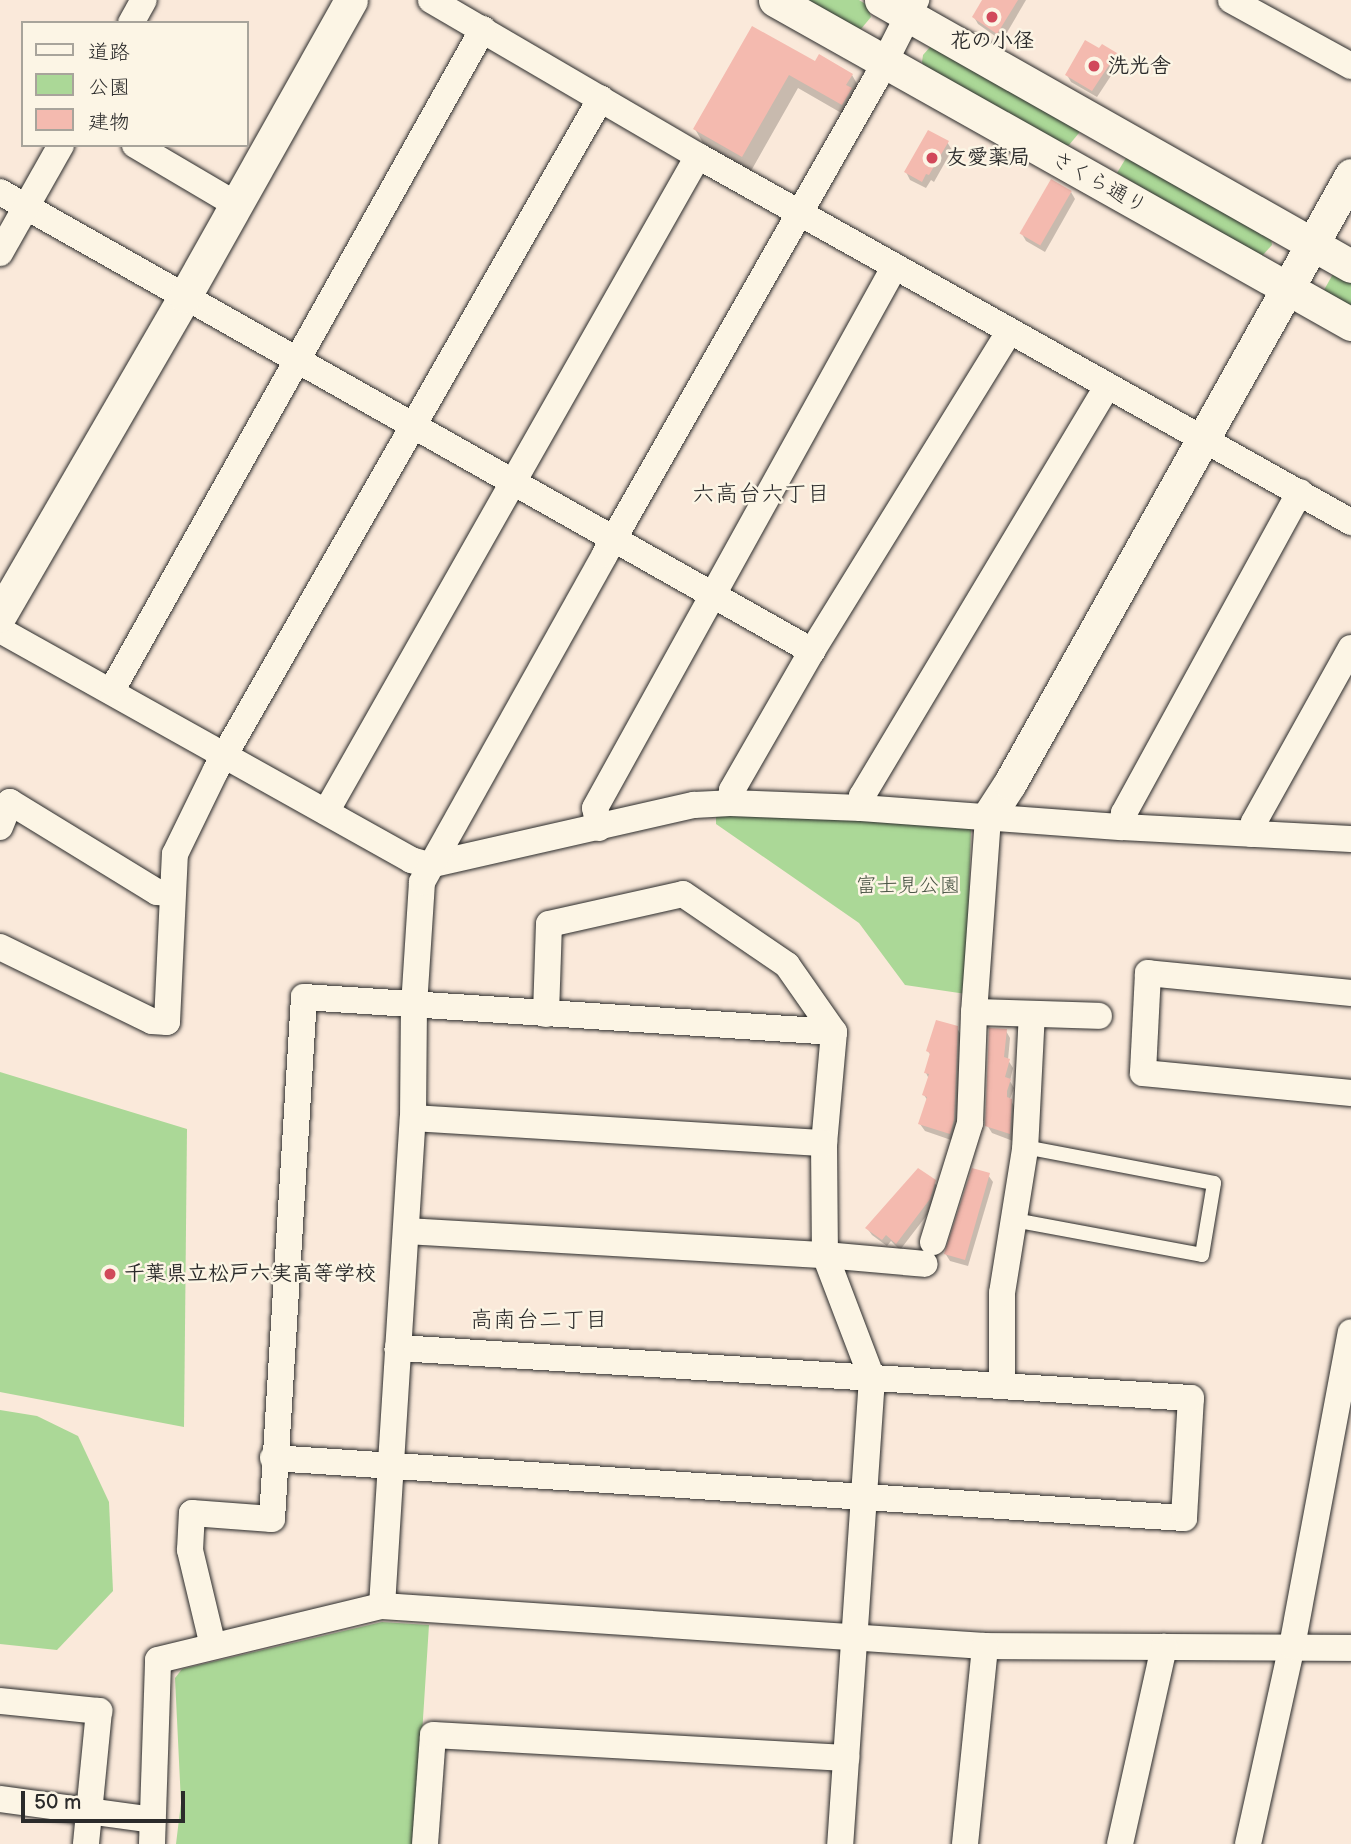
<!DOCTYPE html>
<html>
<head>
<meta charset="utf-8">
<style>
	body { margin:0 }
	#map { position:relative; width:1351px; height:1844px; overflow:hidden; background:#fae9da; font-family:"Balsamiq Sans","Klee One",sans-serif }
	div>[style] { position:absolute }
	.green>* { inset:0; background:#abd897 }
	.shadow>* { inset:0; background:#0003 }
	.building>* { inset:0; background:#f4baaf; transform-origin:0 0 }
	.roads { filter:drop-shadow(0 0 2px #2b2b2b) drop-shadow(0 0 2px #2b2b2b) }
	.service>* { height:14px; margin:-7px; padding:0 7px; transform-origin:7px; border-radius:7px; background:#fcf5e5 }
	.minor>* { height:26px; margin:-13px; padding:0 13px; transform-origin:13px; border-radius:13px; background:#fcf5e5 }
	.tertiary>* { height:33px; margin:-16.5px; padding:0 16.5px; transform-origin:16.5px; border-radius:16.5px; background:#fcf5e5 }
	.dots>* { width:19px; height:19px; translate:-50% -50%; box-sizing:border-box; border:4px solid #fcf5e5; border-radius:50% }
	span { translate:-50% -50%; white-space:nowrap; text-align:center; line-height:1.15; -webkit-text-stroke:5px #fcf5e5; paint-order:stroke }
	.poi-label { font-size:21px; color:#2b2b2b; font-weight:700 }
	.left { translate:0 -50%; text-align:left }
	.street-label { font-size:21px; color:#2b2b2b }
	.park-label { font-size:21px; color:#4b5646 }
	.neighbourhood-label { font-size:23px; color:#2b2b2b }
	.legend { position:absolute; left:21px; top:21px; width:228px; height:126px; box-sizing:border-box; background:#fcf5e5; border:2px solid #a8a49b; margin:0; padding:9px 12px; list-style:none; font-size:21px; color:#2b2b2b }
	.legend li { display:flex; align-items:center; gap:14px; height:35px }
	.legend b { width:35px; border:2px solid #a8a49b }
	.scale { position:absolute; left:21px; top:1791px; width:164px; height:32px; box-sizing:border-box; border:4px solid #2b2b2b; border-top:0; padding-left:9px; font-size:21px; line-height:24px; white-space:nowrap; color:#2b2b2b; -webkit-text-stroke:5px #fcf5e5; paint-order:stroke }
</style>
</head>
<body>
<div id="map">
	<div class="green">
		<div style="clip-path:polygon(800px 0,859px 0,867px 5px,871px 17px,861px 29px,854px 29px)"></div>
		<div style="clip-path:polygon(931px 46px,1078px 128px,1079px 133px,1069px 145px,1061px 145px,926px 70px,922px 62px,923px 55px)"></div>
		<div style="clip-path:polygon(1126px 158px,1271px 239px,1272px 245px,1261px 257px,1117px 173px)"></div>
		<div style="clip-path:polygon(1333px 274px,1351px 279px,1351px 311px,1324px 290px)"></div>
		<div style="clip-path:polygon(716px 812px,864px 819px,971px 828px,966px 994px,905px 985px,859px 923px,716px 824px)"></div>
		<div style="clip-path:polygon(0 1072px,187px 1129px,184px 1427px,0 1392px)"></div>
		<div style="clip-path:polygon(0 1410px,37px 1416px,78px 1436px,109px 1502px,113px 1591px,57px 1650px,0 1644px)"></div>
		<div style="clip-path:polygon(382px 1622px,429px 1625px,415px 1844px,176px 1844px,181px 1803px,175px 1678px,182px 1669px)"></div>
	</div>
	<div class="shadow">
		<div style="clip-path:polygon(985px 0,1026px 0,1002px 41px,978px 24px,974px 17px)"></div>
		<div style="clip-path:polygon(752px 28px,815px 63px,852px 75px,860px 89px,850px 118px,798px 88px,751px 171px,703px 143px,695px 129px)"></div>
		<div style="clip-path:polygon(1116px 54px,1120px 62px,1097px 97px,1071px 82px,1067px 75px)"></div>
		<div style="clip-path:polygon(947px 142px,952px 150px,934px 182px,931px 180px,926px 188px,910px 180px,906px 172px)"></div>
		<div style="clip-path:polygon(1071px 192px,1075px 199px,1045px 252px,1026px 241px,1022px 234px)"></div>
		<div style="clip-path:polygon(957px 1028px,961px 1035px,958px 1129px,954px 1141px,925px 1131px,920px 1124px,928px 1101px,924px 1095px,929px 1079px,926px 1073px,931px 1056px,928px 1051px)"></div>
		<div style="clip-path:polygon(1006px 1031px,1010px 1038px,1008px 1060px,1013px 1068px,1010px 1081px,1014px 1088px,1010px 1099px,1015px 1108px,1013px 1141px,992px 1133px,987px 1125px)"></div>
		<div style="clip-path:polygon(988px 1175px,993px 1182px,968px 1266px,950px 1261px,945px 1253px)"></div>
		<div style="clip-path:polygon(934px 1182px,939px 1189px,933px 1207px,900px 1250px,891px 1241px,887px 1246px,872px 1235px,867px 1228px)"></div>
	</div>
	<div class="building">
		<div style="clip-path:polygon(982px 0,1018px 0,997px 34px,972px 17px)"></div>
		<div style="clip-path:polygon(752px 26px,815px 61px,819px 54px,853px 74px,846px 85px,852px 88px,842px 105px,789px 75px,742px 157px,693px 129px)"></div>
		<div style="clip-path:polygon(1085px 40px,1099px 48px,1102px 44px,1117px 53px,1092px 91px,1065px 75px)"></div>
		<div style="clip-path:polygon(928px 130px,949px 141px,929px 175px,926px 174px,922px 182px,904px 172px)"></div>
		<div style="left:1051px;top:179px;width:24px;height:63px;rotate:30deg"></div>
		<div style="clip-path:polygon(936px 1020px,958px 1026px,954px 1120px,950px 1134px,918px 1124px,927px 1097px,922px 1095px,929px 1074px,924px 1073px,930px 1053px,926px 1051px)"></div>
		<div style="clip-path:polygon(989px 1028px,1007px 1029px,1004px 1057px,1010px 1059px,1005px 1077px,1011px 1079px,1007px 1091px,1007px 1097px,1012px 1099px,1010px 1134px,985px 1126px)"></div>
		<div style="clip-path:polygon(918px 1168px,936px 1180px,930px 1199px,896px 1244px,886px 1235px,882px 1240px,865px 1228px)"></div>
		<div style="clip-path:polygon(972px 1168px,990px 1173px,965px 1260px,944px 1254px)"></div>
	</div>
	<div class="roads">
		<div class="service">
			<div style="left:1014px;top:1220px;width:191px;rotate:10.5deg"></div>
			<div style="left:1202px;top:1255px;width:73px;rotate:-80.5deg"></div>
			<div style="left:1214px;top:1183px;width:192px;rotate:-169.2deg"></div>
		</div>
		<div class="minor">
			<div style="left:431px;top:0;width:309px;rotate:30.3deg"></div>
			<div style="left:698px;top:156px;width:749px;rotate:29.27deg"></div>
			<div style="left:1231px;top:0;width:137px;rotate:28.8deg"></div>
			<div style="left:131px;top:23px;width:26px;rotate:-61deg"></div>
			<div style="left:135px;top:145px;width:118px;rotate:30.5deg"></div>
			<div style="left:0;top:192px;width:933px;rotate:29.48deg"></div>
			<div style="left:0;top:253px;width:124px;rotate:-60.5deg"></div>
			<div style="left:0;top:630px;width:471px;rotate:29.2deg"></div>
			<div style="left:411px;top:860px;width:19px;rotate:16deg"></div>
			<div style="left:429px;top:865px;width:272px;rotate:-12.8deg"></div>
			<div style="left:694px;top:805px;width:36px;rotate:-3deg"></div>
			<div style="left:730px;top:803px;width:131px;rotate:2.2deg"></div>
			<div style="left:861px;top:808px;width:262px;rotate:4.2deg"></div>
			<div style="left:1122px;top:827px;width:229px;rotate:3deg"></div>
			<div style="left:112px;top:690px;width:758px;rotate:-60.7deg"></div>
			<div style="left:730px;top:803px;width:13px;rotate:-81deg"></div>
			<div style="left:732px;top:790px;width:160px;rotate:-60.1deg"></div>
			<div style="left:812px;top:651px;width:376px;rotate:-58.3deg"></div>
			<div style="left:861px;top:808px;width:12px;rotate:-85deg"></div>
			<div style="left:862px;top:796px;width:478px;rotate:-59.1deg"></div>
			<div style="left:326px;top:812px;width:754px;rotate:-60.44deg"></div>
			<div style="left:0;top:827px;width:27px;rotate:-68deg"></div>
			<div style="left:10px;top:802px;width:172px;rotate:31.5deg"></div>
			<div style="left:157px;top:892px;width:15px;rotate:4deg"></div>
			<div style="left:1122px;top:827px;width:14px;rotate:-82deg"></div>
			<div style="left:1124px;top:813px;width:366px;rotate:-61.3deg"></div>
			<div style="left:599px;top:828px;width:20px;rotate:-101deg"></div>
			<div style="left:595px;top:808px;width:619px;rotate:-61.04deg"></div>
			<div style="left:1251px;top:834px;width:12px;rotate:-76deg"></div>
			<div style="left:1254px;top:822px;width:199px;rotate:-60.9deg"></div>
			<div style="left:0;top:947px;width:169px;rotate:26deg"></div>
			<div style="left:152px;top:1021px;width:15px;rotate:4deg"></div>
			<div style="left:167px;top:1022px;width:168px;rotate:-87.3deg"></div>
			<div style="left:175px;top:854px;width:93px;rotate:-64deg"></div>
			<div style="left:216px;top:770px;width:774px;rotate:-60.19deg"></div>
			<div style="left:1351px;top:993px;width:204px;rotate:-174.4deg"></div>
			<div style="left:1148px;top:973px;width:100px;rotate:92.9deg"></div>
			<div style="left:1143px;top:1073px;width:209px;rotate:5.5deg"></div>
			<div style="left:974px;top:1012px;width:125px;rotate:1.8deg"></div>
			<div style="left:546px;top:1014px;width:90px;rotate:-88.1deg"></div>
			<div style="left:549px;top:924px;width:137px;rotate:-12.6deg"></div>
			<div style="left:683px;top:894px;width:126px;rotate:34.3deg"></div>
			<div style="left:787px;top:965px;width:82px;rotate:55deg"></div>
			<div style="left:834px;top:1032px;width:111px;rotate:95.1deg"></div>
			<div style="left:824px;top:1143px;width:112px;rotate:89.5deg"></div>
			<div style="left:825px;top:1255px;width:132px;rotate:69.1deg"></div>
			<div style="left:872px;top:1378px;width:467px;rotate:93.9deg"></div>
			<div style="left:413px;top:1118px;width:412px;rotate:3.5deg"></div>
			<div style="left:406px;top:1231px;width:420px;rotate:3.3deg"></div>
			<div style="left:825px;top:1255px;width:100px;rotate:5.1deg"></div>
			<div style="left:933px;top:1242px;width:125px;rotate:-72.7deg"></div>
			<div style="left:970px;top:1123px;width:110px;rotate:-87.9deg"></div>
			<div style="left:974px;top:1013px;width:196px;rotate:-85.9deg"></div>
			<div style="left:1002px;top:1386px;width:93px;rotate:-90deg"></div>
			<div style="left:1002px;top:1293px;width:145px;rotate:-80.9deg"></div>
			<div style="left:1025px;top:1150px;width:136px;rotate:-87.1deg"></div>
			<div style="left:273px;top:1458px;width:913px;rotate:3.77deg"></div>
			<div style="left:1184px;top:1518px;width:120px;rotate:-86.7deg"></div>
			<div style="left:1191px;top:1398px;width:795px;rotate:-176.39deg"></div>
			<div style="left:382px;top:1606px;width:489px;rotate:-86.4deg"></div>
			<div style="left:413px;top:1118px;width:112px;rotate:-89.5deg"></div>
			<div style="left:414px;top:1006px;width:124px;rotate:-86.3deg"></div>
			<div style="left:422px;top:882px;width:376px;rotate:-60.8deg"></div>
			<div style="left:605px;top:554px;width:547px;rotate:-60.29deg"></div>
			<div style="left:876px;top:79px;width:89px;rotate:-63.1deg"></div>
			<div style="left:213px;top:1646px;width:99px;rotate:-103.5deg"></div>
			<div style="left:190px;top:1550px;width:37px;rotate:-87deg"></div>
			<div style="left:192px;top:1513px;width:80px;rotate:4.3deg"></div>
			<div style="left:272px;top:1519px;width:523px;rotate:-86.49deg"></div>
			<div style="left:304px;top:997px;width:531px;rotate:3.78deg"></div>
			<div style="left:0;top:1701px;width:100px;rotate:5.8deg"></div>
			<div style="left:99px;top:1711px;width:134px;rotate:95.6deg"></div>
			<div style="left:0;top:1799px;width:154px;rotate:7.8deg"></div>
			<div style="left:152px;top:1844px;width:184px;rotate:-88.1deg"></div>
			<div style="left:158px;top:1660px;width:230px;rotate:-13.6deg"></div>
			<div style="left:382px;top:1606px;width:604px;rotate:3.8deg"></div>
			<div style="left:985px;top:1646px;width:366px;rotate:0.3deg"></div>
			<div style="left:425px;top:1844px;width:109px;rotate:-85.8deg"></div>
			<div style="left:433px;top:1735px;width:414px;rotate:3.2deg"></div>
			<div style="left:965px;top:1844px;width:199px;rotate:-84.2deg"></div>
			<div style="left:1120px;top:1844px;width:202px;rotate:-77.4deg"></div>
			<div style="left:1248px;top:1844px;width:203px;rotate:-77.5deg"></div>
			<div style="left:1292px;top:1646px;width:319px;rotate:-79.4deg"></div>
		</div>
		<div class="tertiary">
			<div style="left:775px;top:0;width:661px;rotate:29.36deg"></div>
			<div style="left:881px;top:0;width:540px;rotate:29.51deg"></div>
			<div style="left:0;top:615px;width:369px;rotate:-59.9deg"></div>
			<div style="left:185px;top:296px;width:339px;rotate:-60.7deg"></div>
			<div style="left:988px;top:817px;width:40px;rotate:-57.1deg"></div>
			<div style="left:1010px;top:783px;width:697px;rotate:-60.71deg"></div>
		</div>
	</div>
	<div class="dots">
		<div style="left:992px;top:17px;background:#d1495b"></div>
		<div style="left:1094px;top:66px;background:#d1495b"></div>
		<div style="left:932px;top:158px;background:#d1495b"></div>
		<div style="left:110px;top:1274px;background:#d1495b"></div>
	</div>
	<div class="poi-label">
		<span style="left:992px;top:41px">花の小径</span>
		<span class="left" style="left:1108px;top:66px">洗光舎</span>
		<span class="left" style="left:946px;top:158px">友愛薬局</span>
		<span class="left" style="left:124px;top:1274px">千葉県立松戸六実高等学校</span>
	</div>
	<div class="street-label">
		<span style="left:1099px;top:183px;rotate:29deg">さくら通り</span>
	</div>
	<div class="park-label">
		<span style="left:908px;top:886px">富士見公園</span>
	</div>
	<div class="neighbourhood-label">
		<span style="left:761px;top:494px">六高台六丁目</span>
		<span style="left:539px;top:1320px">高南台二丁目</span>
	</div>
	<ul class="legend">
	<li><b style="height:9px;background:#fcf5e5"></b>道路</li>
	<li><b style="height:19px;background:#abd897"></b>公園</li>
	<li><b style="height:19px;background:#f4baaf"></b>建物</li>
	</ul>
	<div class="scale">50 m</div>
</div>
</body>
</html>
